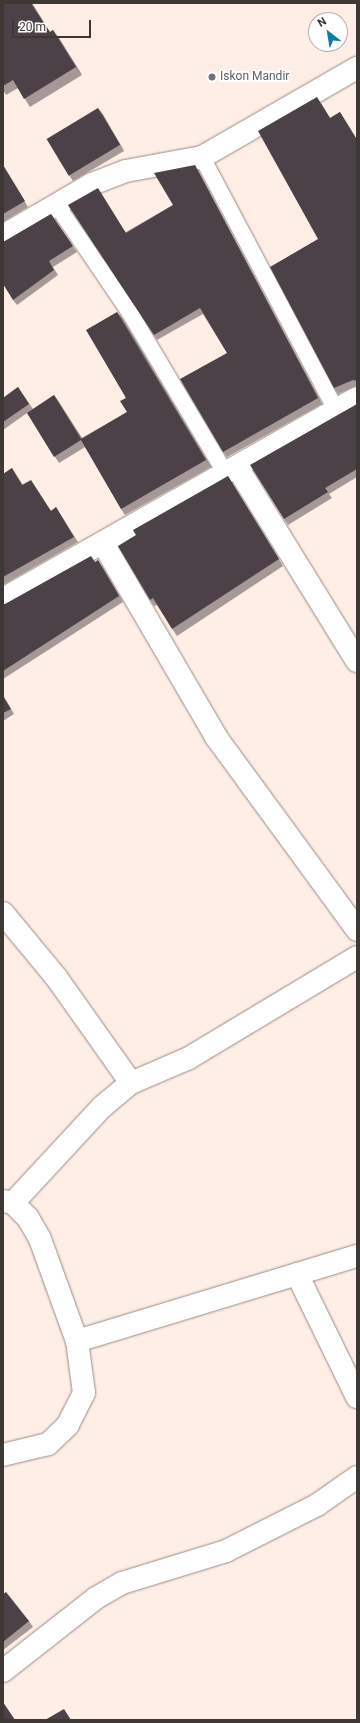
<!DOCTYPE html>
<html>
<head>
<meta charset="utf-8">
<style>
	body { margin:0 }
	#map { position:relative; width:360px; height:1723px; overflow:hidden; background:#feeee6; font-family:Roboto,sans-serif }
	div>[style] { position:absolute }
	.roads { filter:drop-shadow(0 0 1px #988a83) drop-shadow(0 0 1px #988a83) }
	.lane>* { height:16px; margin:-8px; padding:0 8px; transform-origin:8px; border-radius:8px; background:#fff }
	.street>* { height:22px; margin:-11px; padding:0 11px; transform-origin:11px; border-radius:11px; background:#fff }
	.wall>* { inset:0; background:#a69897 }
	.shaded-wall>* { inset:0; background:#827577 }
	.building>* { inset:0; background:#4d4148; transform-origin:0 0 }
	.dots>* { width:11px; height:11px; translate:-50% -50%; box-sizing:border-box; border:2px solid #fff; border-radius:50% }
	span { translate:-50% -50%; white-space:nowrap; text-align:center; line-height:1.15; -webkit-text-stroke:4px #fff; paint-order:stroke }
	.worship-label { font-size:12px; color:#5b616d }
	.left { translate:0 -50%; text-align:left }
	.frame { position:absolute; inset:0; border:4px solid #3e3834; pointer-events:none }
	.north { position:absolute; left:308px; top:12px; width:40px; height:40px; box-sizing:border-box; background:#fff; border:1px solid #b2afae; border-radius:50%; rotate:329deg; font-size:11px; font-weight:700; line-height:16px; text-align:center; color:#3e3834 }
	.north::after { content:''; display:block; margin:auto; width:14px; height:18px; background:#0b7ca5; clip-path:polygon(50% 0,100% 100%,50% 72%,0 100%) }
	.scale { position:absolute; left:12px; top:20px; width:79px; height:18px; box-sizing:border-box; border:2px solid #3e3834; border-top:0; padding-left:5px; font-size:12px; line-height:14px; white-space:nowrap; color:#3e3834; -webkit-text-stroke:3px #fff; paint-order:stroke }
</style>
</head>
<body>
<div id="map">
	<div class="roads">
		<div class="lane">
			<div style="left:202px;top:157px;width:286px;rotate:62.1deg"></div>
			<div style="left:56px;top:204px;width:132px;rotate:55.8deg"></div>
			<div style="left:130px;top:313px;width:187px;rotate:59.2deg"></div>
		</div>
		<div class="street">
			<div style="left:3px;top:236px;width:103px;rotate:-30.3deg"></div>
			<div style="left:92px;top:184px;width:36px;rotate:-21deg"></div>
			<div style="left:126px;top:171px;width:77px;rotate:-10.4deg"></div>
			<div style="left:202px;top:157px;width:179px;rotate:-29.9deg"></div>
			<div style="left:237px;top:467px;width:228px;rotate:58.3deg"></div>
			<div style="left:104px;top:545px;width:222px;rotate:59.7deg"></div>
			<div style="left:216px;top:737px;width:239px;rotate:53.8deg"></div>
			<div style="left:3px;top:599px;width:407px;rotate:-29.6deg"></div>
			<div style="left:3px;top:913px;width:83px;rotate:50.4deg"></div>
			<div style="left:56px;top:977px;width:130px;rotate:54.7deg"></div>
			<div style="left:3px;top:1201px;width:10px;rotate:11deg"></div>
			<div style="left:13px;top:1203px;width:21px;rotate:45deg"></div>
			<div style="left:28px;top:1218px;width:24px;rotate:60deg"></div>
			<div style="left:40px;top:1239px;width:109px;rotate:70.1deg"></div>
			<div style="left:77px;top:1341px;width:52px;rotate:82.3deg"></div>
			<div style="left:84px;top:1393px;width:36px;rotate:117deg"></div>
			<div style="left:68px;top:1425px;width:28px;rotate:136deg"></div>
			<div style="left:48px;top:1444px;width:46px;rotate:166.3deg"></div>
			<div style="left:13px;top:1203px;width:131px;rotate:-47.2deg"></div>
			<div style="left:102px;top:1107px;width:38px;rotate:-40deg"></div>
			<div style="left:131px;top:1083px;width:63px;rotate:-23.3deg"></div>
			<div style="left:189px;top:1058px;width:196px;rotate:-31deg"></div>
			<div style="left:297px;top:1274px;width:137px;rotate:64deg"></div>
			<div style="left:77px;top:1341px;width:293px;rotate:-16.9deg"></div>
			<div style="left:3px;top:1671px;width:118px;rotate:-38.1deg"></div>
			<div style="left:96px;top:1598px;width:30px;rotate:-30deg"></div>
			<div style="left:122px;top:1583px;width:109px;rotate:-17.1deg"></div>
			<div style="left:226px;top:1551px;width:102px;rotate:-26.8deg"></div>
			<div style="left:317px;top:1505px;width:49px;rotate:-35deg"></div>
		</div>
	</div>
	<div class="wall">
		<div style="clip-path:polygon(3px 3px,50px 32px,53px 30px,82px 75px,30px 107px,18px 88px,6px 95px,3px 90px)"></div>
		<div style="clip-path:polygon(321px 103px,330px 118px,340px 112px,357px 139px,357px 386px,338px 394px,334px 388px,318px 239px)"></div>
		<div style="clip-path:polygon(102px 113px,124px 151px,73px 181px,69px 175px)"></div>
		<div style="clip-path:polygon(3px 165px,28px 207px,3px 222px)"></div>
		<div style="clip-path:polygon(198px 170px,322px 404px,227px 457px,223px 452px,227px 353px,203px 314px,157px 340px,68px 205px,126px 232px,173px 205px)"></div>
		<div style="clip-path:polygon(51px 214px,77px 252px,53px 267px,58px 275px,17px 305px,13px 300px,5px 241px)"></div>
		<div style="clip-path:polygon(117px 312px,122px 318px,211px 467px,125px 515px,121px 509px,85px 447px,59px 463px,27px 413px,3px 430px,3px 398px,18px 387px,33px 409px,54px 395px,82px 438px,127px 412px)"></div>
		<div style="clip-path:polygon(357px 404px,357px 477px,329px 494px,332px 498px,288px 525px,284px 519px)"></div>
		<div style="clip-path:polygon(12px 468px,23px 485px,51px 511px,56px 507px,78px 542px,3px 585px,3px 474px)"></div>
		<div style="clip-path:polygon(228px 476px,283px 566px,177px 636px,157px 605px,154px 606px,150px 600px)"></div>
		<div style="clip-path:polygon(95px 562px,102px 566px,123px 602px,3px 679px,3px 604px,5px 604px)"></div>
		<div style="clip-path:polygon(3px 695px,14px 714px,3px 721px)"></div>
		<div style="clip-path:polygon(3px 1594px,29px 1621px,33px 1627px,3px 1650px)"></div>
	</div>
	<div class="shaded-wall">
		<div style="clip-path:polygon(31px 3px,32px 3px,55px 40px,50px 32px)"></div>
		<div style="clip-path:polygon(53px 30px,59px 38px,82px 75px,76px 67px)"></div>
		<div style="clip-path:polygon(98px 108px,102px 113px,124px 151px,120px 145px)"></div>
		<div style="clip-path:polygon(195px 165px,198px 170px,322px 404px,318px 398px)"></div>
		<div style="clip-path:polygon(117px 312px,122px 318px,211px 467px,206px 460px)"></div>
		<div style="clip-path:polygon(54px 395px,59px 402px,86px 445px,81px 439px)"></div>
		<div style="clip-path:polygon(228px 476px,232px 483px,283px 566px,279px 559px)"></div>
		<div style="clip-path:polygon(98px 560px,102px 566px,123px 602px,119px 596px)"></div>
	</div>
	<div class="building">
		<div style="clip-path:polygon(3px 3px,31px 3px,50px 32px,53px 30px,76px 67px,24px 99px,13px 80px,3px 86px)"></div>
		<div style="clip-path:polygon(317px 97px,330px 118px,340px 112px,357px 140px,357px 381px,353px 380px,334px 388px,270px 267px,318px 239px,258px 131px)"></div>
		<div style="left:98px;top:108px;width:43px;height:60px;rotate:59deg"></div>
		<div style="clip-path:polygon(3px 165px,25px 201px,3px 214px)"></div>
		<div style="clip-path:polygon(195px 165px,318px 398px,223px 452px,180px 379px,227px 353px,200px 308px,154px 335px,68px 205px,98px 188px,126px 233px,173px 205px,154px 173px)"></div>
		<div style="clip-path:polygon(51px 214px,73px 246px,49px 261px,54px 270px,13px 300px,3px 284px,3px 241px,5px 241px)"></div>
		<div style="clip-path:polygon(117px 312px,206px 460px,121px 509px,81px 440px,54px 457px,27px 413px,54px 395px,81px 439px,127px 412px,120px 401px,126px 398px,86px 330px)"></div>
		<div style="clip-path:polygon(18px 387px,29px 404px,3px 422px,3px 398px)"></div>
		<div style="clip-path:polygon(357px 404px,357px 469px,325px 488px,328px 492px,284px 519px,250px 465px)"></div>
		<div style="clip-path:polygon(12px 468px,22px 485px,31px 480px,51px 511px,56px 507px,74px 537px,3px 577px,3px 474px)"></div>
		<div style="clip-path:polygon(228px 476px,279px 559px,172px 629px,153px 598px,150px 600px,118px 546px,136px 535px,133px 530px)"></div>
		<div style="clip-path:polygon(91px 556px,95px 562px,98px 560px,119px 596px,3px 671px,3px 604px,5px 604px)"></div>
		<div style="clip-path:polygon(3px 696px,11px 709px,3px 713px)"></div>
		<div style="clip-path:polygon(6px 1592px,29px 1621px,3px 1642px,3px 1594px)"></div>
		<div style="clip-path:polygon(3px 1702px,15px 1720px,3px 1720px)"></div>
		<div style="clip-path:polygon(64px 1709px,71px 1720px,45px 1720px)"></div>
	</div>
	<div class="dots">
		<div style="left:212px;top:77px;background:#6b7280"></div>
	</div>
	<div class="worship-label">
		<span class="left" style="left:220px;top:77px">Iskon Mandir</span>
	</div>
	<div class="frame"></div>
	<div class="north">N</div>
	<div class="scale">20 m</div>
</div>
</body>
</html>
